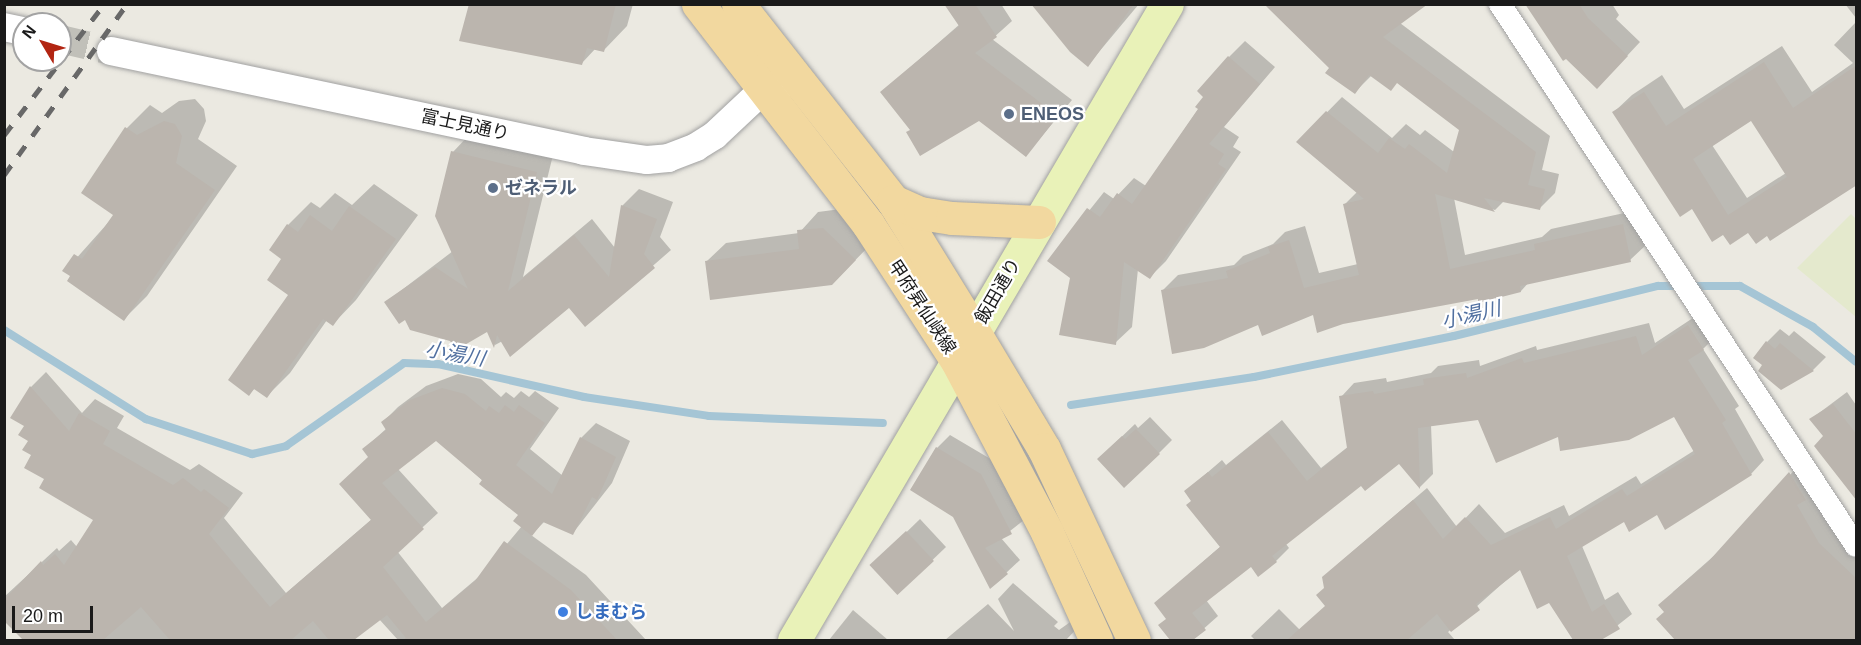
<!DOCTYPE html>
<html>
<head>
<meta charset="utf-8">
<style>
	body { margin:0 }
	#map { position:relative; width:1861px; height:645px; overflow:hidden; background:#ebe9e1; font-family:Helvetica,"Noto Sans JP",sans-serif }
	div>[style] { position:absolute }
	.farmland>* { inset:0; background:#e4e9cd }
	.shadow>* { inset:0; background:#0003 }
	.stream>* { height:8px; margin:-4px; padding:0 4px; transform-origin:4px; border-radius:4px; background:#a5c5d5 }
	.building>* { inset:0; background:#bbb5ae; transform-origin:0 0 }
	.tertiary-tunnel>* { height:28px; margin-top:-14px; transform-origin:0; background:repeating-linear-gradient(90deg,#c1c0b9 0 28px,transparent 0 42px) }
	.roads { filter:drop-shadow(0 0 2px #a1a1a1) drop-shadow(0 0 2px #a1a1a1) }
	.minor>* { height:22px; margin:-11px; padding:0 11px; transform-origin:11px; border-radius:11px; background:#fff }
	.tertiary>* { height:28px; margin:-14px; padding:0 14px; transform-origin:14px; border-radius:14px; background:#fff }
	.secondary>* { height:33px; margin:-16.5px; padding:0 16.5px; transform-origin:16.5px; border-radius:16.5px; background:#e9f2b8 }
	.primary>* { height:33px; margin:-16.5px; padding:0 16.5px; transform-origin:16.5px; border-radius:16.5px; background:#f2d89f }
	.rail>* { height:4.5px; margin-top:-2.25px; transform-origin:0; background:repeating-linear-gradient(90deg,#686868 0 12px,transparent 0 24px) }
	.dots>* { width:16px; height:16px; translate:-50% -50%; box-sizing:border-box; border:3px solid #fff; border-radius:50% }
	span { translate:-50% -50%; white-space:nowrap; text-align:center; line-height:1.15; -webkit-text-stroke:4.5px #fff; paint-order:stroke }
	.service-label { font-size:18px; color:#4e5e75; font-weight:700 }
	.left { translate:0 -50%; text-align:left }
	.street-label { font-size:18px; color:#1a1a1a }
	.shop-label { font-size:18px; color:#366cbe; font-weight:700 }
	.water-label { font-size:20px; color:#5170a0; font-style:italic }
	.frame { position:absolute; inset:0; border:6px solid #1a1a1a; pointer-events:none }
	.north { position:absolute; left:12px; top:12px; width:60px; height:60px; box-sizing:border-box; background:#fff; border:2px solid #a3a3a3; border-radius:50%; rotate:308deg; font-size:16px; font-weight:700; line-height:24px; text-align:center; color:#1a1a1a }
	.north::after { content:''; display:block; margin:auto; width:21px; height:27px; background:#b22512; clip-path:polygon(50% 0,100% 100%,50% 72%,0 100%) }
	.scale { position:absolute; left:12px; top:606px; width:81px; height:27px; box-sizing:border-box; border:3px solid #1a1a1a; border-top:0; padding-left:8px; font-size:18px; line-height:21px; white-space:nowrap; color:#1a1a1a; -webkit-text-stroke:4px #fff; paint-order:stroke }
</style>
</head>
<body>
<div id="map">
	<div class="farmland">
		<div style="clip-path:polygon(1851px 214px,1856px 219px,1856px 317px,1797px 268px)"></div>
	</div>
	<div class="shadow">
		<div style="clip-path:polygon(470px 4px,633px 4px,627px 26px,604px 50px,596px 48px,582px 63px)"></div>
		<div style="clip-path:polygon(946px 4px,1001px 4px,1012px 21px,992px 39px,1072px 100px,1026px 155px,979px 119px,911px 129px,882px 92px,960px 24px)"></div>
		<div style="clip-path:polygon(1041px 4px,1139px 4px,1088px 65px)"></div>
		<div style="clip-path:polygon(1527px 4px,1612px 4px,1619px 15px,1616px 19px,1640px 42px,1610px 74px)"></div>
		<div style="clip-path:polygon(1845px 4px,1856px 4px,1856px 18px)"></div>
		<div style="clip-path:polygon(evenodd,1856px 22px,1856px 184px,1767px 234px,1749px 231px,1723px 233px,1693px 207px,1614px 112px,1632px 95px,1662px 75px,1684px 109px,1782px 46px,1812px 92px,1853px 63px,1834px 45px,1856px 22px,1752px 119px,1786px 173px,1747px 198px,1712px 145px,1752px 119px)"></div>
		<div style="clip-path:polygon(1400px 23px,1550px 136px,1542px 170px,1559px 174px,1555px 193px,1540px 208px,1504px 201px,1495px 210px,1454px 198px,1465px 255px,1542px 237px,1551px 229px,1638px 210px,1646px 245px,1630px 260px,1529px 282px,1521px 291px,1314px 313px,1259px 323px,1162px 291px,1178px 275px,1234px 265px,1243px 256px,1273px 244px,1285px 232px,1305px 226px,1319px 273px,1358px 264px,1345px 204px,1358px 191px,1298px 142px,1342px 97px,1392px 138px,1406px 124px,1420px 135px,1425px 130px,1454px 152px,1461px 129px,1398px 82px,1372px 75px,1355px 92px,1327px 73px)"></div>
		<div style="clip-path:polygon(1245px 41px,1275px 67px,1224px 127px,1239px 137px,1233px 147px,1241px 152px,1166px 261px,1150px 277px,1138px 269px,1132px 327px,1115px 343px,1071px 278px,1049px 261px,1104px 192px,1114px 199px,1134px 178px,1146px 186px,1199px 108px,1229px 57px)"></div>
		<div style="clip-path:polygon(195px 99px,204px 109px,206px 121px,198px 139px,237px 166px,147px 296px,124px 319px,65px 271px,115px 215px,127px 128px,150px 105px,162px 113px,179px 101px)"></div>
		<div style="clip-path:polygon(469px 135px,553px 155px,523px 277px,592px 219px,615px 248px,622px 206px,639px 189px,673px 202px,660px 237px,671px 250px,585px 325px,569px 306px,495px 345px,488px 330px,451px 339px,405px 318px,386px 302px,453px 251px,453px 152px)"></div>
		<div style="clip-path:polygon(374px 184px,418px 215px,356px 300px,333px 324px,327px 320px,290px 373px,267px 396px,255px 388px,249px 394px,290px 294px,284px 259px,288px 225px,311px 202px,320px 208px,335px 193px,352px 205px)"></div>
		<div style="clip-path:polygon(841px 209px,874px 241px,832px 284px,707px 261px,726px 243px,799px 233px,818px 212px)"></div>
		<div style="clip-path:polygon(1702px 312px,1717px 335px,1703px 349px,1739px 406px,1735px 409px,1764px 460px,1751px 474px,1657px 513px,1624px 520px,1582px 546px,1605px 600px,1618px 592px,1632px 614px,1599px 640px,1575px 640px,1550px 602px,1521px 567px,1448px 632px,1455px 640px,1255px 640px,1251px 636px,1279px 609px,1300px 630px,1326px 606px,1326px 587px,1338px 564px,1427px 488px,1457px 527px,1479px 504px,1505px 533px,1564px 505px,1569px 516px,1636px 476px,1641px 484px,1695px 450px,1675px 415px,1559px 435px,1479px 418px,1431px 425px,1433px 474px,1420px 487px,1400px 462px,1361px 484px,1286px 544px,1289px 548px,1276px 561px,1251px 565px,1206px 600px,1218px 616px,1191px 640px,1172px 640px,1160px 625px,1168px 618px,1156px 603px,1221px 546px,1186px 491px,1222px 460px,1226px 465px,1282px 420px,1321px 468px,1349px 446px,1341px 397px,1354px 383px,1386px 378px,1387px 382px,1431px 373px,1438px 366px,1479px 360px,1480px 366px,1536px 346px,1537px 350px,1649px 323px,1655px 343px)"></div>
		<div style="clip-path:polygon(1780px 329px,1789px 336px,1794px 331px,1826px 357px,1813px 370px,1781px 388px,1767px 342px)"></div>
		<div style="clip-path:polygon(evenodd,46px 372px,82px 413px,95px 399px,124px 416px,117px 428px,190px 470px,199px 464px,243px 493px,224px 518px,286px 593px,372px 519px,369px 456px,364px 449px,387px 428px,383px 422px,398px 407px,426px 386px,458px 374px,481px 379px,501px 397px,506px 392px,514px 398px,521px 391px,529px 397px,535px 391px,559px 408px,530px 449px,563px 476px,581px 438px,596px 423px,630px 441px,612px 483px,573px 533px,545px 521px,531px 535px,586px 575px,646px 640px,479px 640px,470px 630px,457px 640px,398px 640px,379px 619px,352px 640px,26px 640px,4px 619px,4px 597px,57px 548px,59px 551px,71px 540px,77px 547px,95px 519px,46px 479px,33px 455px,26px 425px,12px 417px,31px 387px,46px 372px,436px 439px,520px 514px,522px 526px,481px 575px,442px 608px,397px 551px,438px 513px,398px 469px,436px 439px)"></div>
		<div style="clip-path:polygon(1847px 392px,1856px 405px,1856px 498px,1825px 436px,1811px 419px)"></div>
		<div style="clip-path:polygon(1150px 417px,1172px 440px,1159px 453px,1112px 446px,1135px 424px,1138px 428px)"></div>
		<div style="clip-path:polygon(950px 435px,994px 461px,1024px 520px,1001px 538px,1020px 560px,991px 587px,937px 448px)"></div>
		<div style="clip-path:polygon(1803px 461px,1810px 493px,1832px 530px,1856px 554px,1856px 640px,1688px 640px,1684px 636px,1677px 640px,1658px 619px,1666px 611px,1673px 592px,1716px 554px)"></div>
		<div style="clip-path:polygon(920px 519px,946px 547px,898px 593px,885px 553px)"></div>
		<div style="clip-path:polygon(1013px 583px,1058px 622px,1054px 626px,1059px 630px,1080px 615px,1084px 621px,1066px 640px,945px 640px,988px 604px,1014px 631px,998px 599px)"></div>
		<div style="clip-path:polygon(853px 610px,888px 640px,829px 640px)"></div>
	</div>
	<div class="stream">
		<div style="left:4px;top:330px;width:168px;rotate:32.1deg"></div>
		<div style="left:146px;top:419px;width:112px;rotate:18.3deg"></div>
		<div style="left:252px;top:454px;width:35px;rotate:-13deg"></div>
		<div style="left:286px;top:446px;width:144px;rotate:-35.1deg"></div>
		<div style="left:404px;top:363px;width:34px;rotate:2deg"></div>
		<div style="left:438px;top:364px;width:150px;rotate:12.7deg"></div>
		<div style="left:584px;top:397px;width:126px;rotate:8.6deg"></div>
		<div style="left:709px;top:416px;width:174px;rotate:2.3deg"></div>
		<div style="left:1071px;top:405px;width:185px;rotate:-8.7deg"></div>
		<div style="left:1254px;top:377px;width:204px;rotate:-11.6deg"></div>
		<div style="left:1454px;top:336px;width:210px;rotate:-13.8deg"></div>
		<div style="left:1658px;top:286px;width:82px"></div>
		<div style="left:1740px;top:286px;width:84px;rotate:29.3deg"></div>
		<div style="left:1813px;top:327px;width:55px;rotate:39.1deg"></div>
	</div>
	<div class="building">
		<div style="clip-path:polygon(469px 4px,616px 4px,604px 52px,587px 48px,582px 65px,459px 41px)"></div>
		<div style="clip-path:polygon(944px 4px,975px 4px,997px 37px,975px 53px,1058px 116px,1026px 157px,979px 121px,920px 156px,906px 132px,910px 130px,880px 92px,959px 26px)"></div>
		<div style="clip-path:polygon(1031px 4px,1134px 4px,1088px 67px,1070px 52px)"></div>
		<div style="clip-path:polygon(1264px 4px,1428px 4px,1383px 37px,1536px 152px,1528px 185px,1545px 189px,1540px 210px,1484px 198px,1495px 212px,1435px 194px,1450px 269px,1535px 250px,1534px 244px,1623px 224px,1631px 262px,1520px 286px,1521px 292px,1478px 303px,1478px 299px,1343px 324px,1317px 333px,1313px 315px,1262px 336px,1258px 325px,1204px 348px,1172px 354px,1161px 290px,1228px 278px,1226px 271px,1270px 253px,1268px 247px,1289px 240px,1304px 288px,1359px 275px,1343px 204px,1364px 199px,1296px 142px,1326px 111px,1378px 153px,1389px 138px,1405px 149px,1409px 144px,1447px 173px,1459px 130px,1397px 83px,1391px 91px,1369px 75px,1355px 94px,1325px 73px,1329px 68px)"></div>
		<div style="clip-path:polygon(1525px 4px,1579px 4px,1588px 18px,1628px 56px,1597px 89px,1566px 59px,1563px 61px)"></div>
		<div style="clip-path:polygon(1228px 56px,1260px 84px,1209px 144px,1224px 154px,1218px 164px,1226px 169px,1150px 279px,1124px 262px,1116px 345px,1059px 335px,1070px 278px,1047px 261px,1087px 208px,1100px 217px,1117px 193px,1132px 204px,1198px 109px,1195px 107px,1203px 97px,1197px 91px)"></div>
		<div style="clip-path:polygon(evenodd,1764px 62px,1793px 108px,1857px 65px,1857px 185px,1770px 241px,1767px 236px,1756px 244px,1748px 233px,1730px 245px,1723px 235px,1712px 242px,1692px 209px,1680px 217px,1612px 112px,1644px 92px,1666px 126px,1764px 62px,1751px 121px,1787px 177px,1728px 215px,1693px 159px,1751px 121px)"></div>
		<div style="clip-path:polygon(164px 121px,175px 124px,182px 136px,176px 163px,215px 190px,124px 321px,67px 281px,70px 276px,62px 271px,74px 254px,82px 259px,113px 215px,81px 193px,125px 127px,137px 135px)"></div>
		<div style="clip-path:polygon(451px 151px,537px 172px,508px 291px,574px 235px,609px 277px,621px 205px,657px 219px,644px 254px,655px 268px,585px 327px,569px 308px,510px 357px,497px 335px,494px 348px,487px 332px,456px 350px,450px 341px,410px 330px,405px 320px,399px 324px,384px 302px,435px 267px,468px 289px,435px 216px)"></div>
		<div style="clip-path:polygon(349px 206px,396px 239px,333px 326px,323px 319px,267px 398px,254px 389px,249px 396px,228px 380px,288px 295px,267px 280px,281px 259px,269px 250px,287px 224px,298px 232px,310px 215px,332px 231px)"></div>
		<div style="clip-path:polygon(823px 228px,856px 260px,832px 285px,710px 300px,705px 261px,799px 249px,797px 230px)"></div>
		<div style="clip-path:polygon(1688px 325px,1704px 350px,1688px 360px,1726px 420px,1722px 423px,1752px 475px,1665px 530px,1657px 515px,1629px 532px,1624px 522px,1567px 556px,1592px 612px,1604px 604px,1620px 629px,1601px 640px,1573px 640px,1549px 603px,1537px 609px,1520px 570px,1476px 604px,1480px 610px,1451px 632px,1437px 614px,1407px 640px,1287px 640px,1325px 606px,1316px 595px,1324px 588px,1322px 577px,1413px 500px,1443px 539px,1465px 517px,1491px 545px,1550px 517px,1556px 529px,1622px 489px,1627px 496px,1695px 454px,1674px 417px,1629px 440px,1560px 451px,1558px 437px,1496px 463px,1478px 420px,1418px 428px,1420px 489px,1399px 464px,1365px 491px,1361px 486px,1272px 556px,1277px 562px,1258px 577px,1251px 567px,1192px 613px,1206px 630px,1193px 640px,1170px 640px,1158px 625px,1166px 619px,1154px 603px,1220px 547px,1186px 505px,1191px 501px,1184px 491px,1208px 472px,1212px 477px,1268px 432px,1307px 481px,1347px 448px,1339px 396px,1373px 391px,1374px 394px,1424px 385px,1423px 379px,1466px 373px,1467px 378px,1522px 358px,1524px 363px,1636px 336px,1642px 355px)"></div>
		<div style="clip-path:polygon(1766px 341px,1775px 349px,1780px 343px,1814px 371px,1781px 390px,1758px 371px,1762px 365px,1753px 358px)"></div>
		<div style="clip-path:polygon(30px 386px,69px 431px,79px 413px,110px 431px,103px 444px,173px 485px,183px 478px,201px 492px,204px 489px,229px 508px,209px 534px,270px 607px,371px 520px,339px 484px,368px 457px,362px 449px,386px 430px,381px 422px,410px 400px,442px 388px,465px 394px,486px 411px,489px 406px,499px 413px,505px 405px,514px 412px,519px 405px,545px 423px,516px 465px,552px 494px,580px 437px,616px 457px,597px 500px,592px 497px,573px 535px,543px 522px,532px 536px,513px 521px,518px 515px,479px 484px,482px 480px,436px 441px,382px 483px,424px 529px,383px 567px,426px 622px,475px 581px,504px 541px,571px 590px,617px 640px,403px 640px,406px 638px,387px 615px,354px 640px,329px 640px,313px 621px,291px 640px,170px 640px,141px 607px,103px 640px,23px 640px,4px 621px,4px 600px,41px 561px,43px 565px,55px 554px,64px 565px,93px 520px,39px 488px,44px 479px,24px 468px,31px 455px,22px 450px,28px 441px,18px 435px,24px 426px,10px 418px)"></div>
		<div style="clip-path:polygon(1833px 404px,1857px 435px,1857px 501px,1814px 446px,1823px 436px,1809px 419px)"></div>
		<div style="clip-path:polygon(1136px 429px,1160px 454px,1124px 488px,1097px 459px,1122px 436px,1125px 439px)"></div>
		<div style="clip-path:polygon(936px 447px,981px 474px,1012px 534px,985px 548px,1008px 574px,990px 589px,953px 517px,910px 490px)"></div>
		<div style="clip-path:polygon(1789px 472px,1806px 500px,1797px 505px,1819px 543px,1857px 579px,1857px 640px,1675px 640px,1656px 619px,1664px 612px,1658px 605px,1708px 562px)"></div>
		<div style="left:906px;top:531px;width:41px;height:50px;rotate:47deg"></div>
	</div>
	<div class="tertiary-tunnel">
		<div style="left:60px;top:39px;width:52px;rotate:13.2deg"></div>
	</div>
	<div class="roads">
		<div class="minor">
			<div style="left:1500px;top:4px;width:648px;rotate:56.7deg"></div>
		</div>
		<div class="tertiary">
			<div style="left:4px;top:27px;width:19px;rotate:12deg"></div>
			<div style="left:111px;top:51px;width:483px;rotate:11.9deg"></div>
			<div style="left:584px;top:151px;width:64px;rotate:8.1deg"></div>
			<div style="left:647px;top:160px;width:21px;rotate:-5deg"></div>
			<div style="left:668px;top:158px;width:30px;rotate:-21deg"></div>
			<div style="left:696px;top:147px;width:22px;rotate:-32deg"></div>
			<div style="left:715px;top:135px;width:69px;rotate:-43.2deg"></div>
			<div style="left:765px;top:88px;width:20px;rotate:-15deg"></div>
		</div>
		<div class="secondary">
			<div style="left:794px;top:640px;width:737px;rotate:-59.61deg"></div>
		</div>
		<div class="primary">
			<div style="left:698px;top:4px;width:278px;rotate:52.3deg"></div>
			<div style="left:868px;top:224px;width:163px;rotate:57deg"></div>
			<div style="left:957px;top:361px;width:193px;rotate:62.2deg"></div>
			<div style="left:1047px;top:532px;width:119px;rotate:65.6deg"></div>
			<div style="left:738px;top:4px;width:251px;rotate:51.8deg"></div>
			<div style="left:893px;top:201px;width:154px;rotate:58.3deg"></div>
			<div style="left:974px;top:332px;width:136px;rotate:59.1deg"></div>
			<div style="left:1044px;top:449px;width:211px;rotate:64.8deg"></div>
			<div style="left:893px;top:201px;width:30px;rotate:24deg"></div>
			<div style="left:920px;top:213px;width:32px;rotate:9deg"></div>
			<div style="left:952px;top:218px;width:87px;rotate:2.6deg"></div>
		</div>
	</div>
	<div class="rail">
		<div style="left:4px;top:135px;width:165px;rotate:-52.6deg"></div>
		<div style="left:4px;top:175px;width:211px;rotate:-54.3deg"></div>
	</div>
	<div class="dots">
		<div style="left:1009px;top:114px;background:#5c6f8a"></div>
		<div style="left:493px;top:188px;background:#5c6f8a"></div>
		<div style="left:563px;top:612px;background:#3f7fe0"></div>
	</div>
	<div class="service-label">
		<span class="left" style="left:1021px;top:114px">ENEOS</span>
		<span class="left" style="left:505px;top:188px">ゼネラル</span>
	</div>
	<div class="street-label">
		<span style="left:465px;top:125px;rotate:12deg">富士見通り</span>
		<span style="left:998px;top:291px;rotate:-60deg">飯田通り</span>
		<span style="left:922px;top:307px;rotate:57deg">甲府昇仙峡線</span>
	</div>
	<div class="shop-label">
		<span class="left" style="left:575px;top:612px">しまむら</span>
	</div>
	<div class="water-label">
		<span style="left:1471px;top:315px;rotate:-13deg">小湯川</span>
		<span style="left:455px;top:354px;rotate:10deg">小湯川</span>
	</div>
	<div class="frame"></div>
	<div class="north">N</div>
	<div class="scale">20 m</div>
</div>
</body>
</html>
